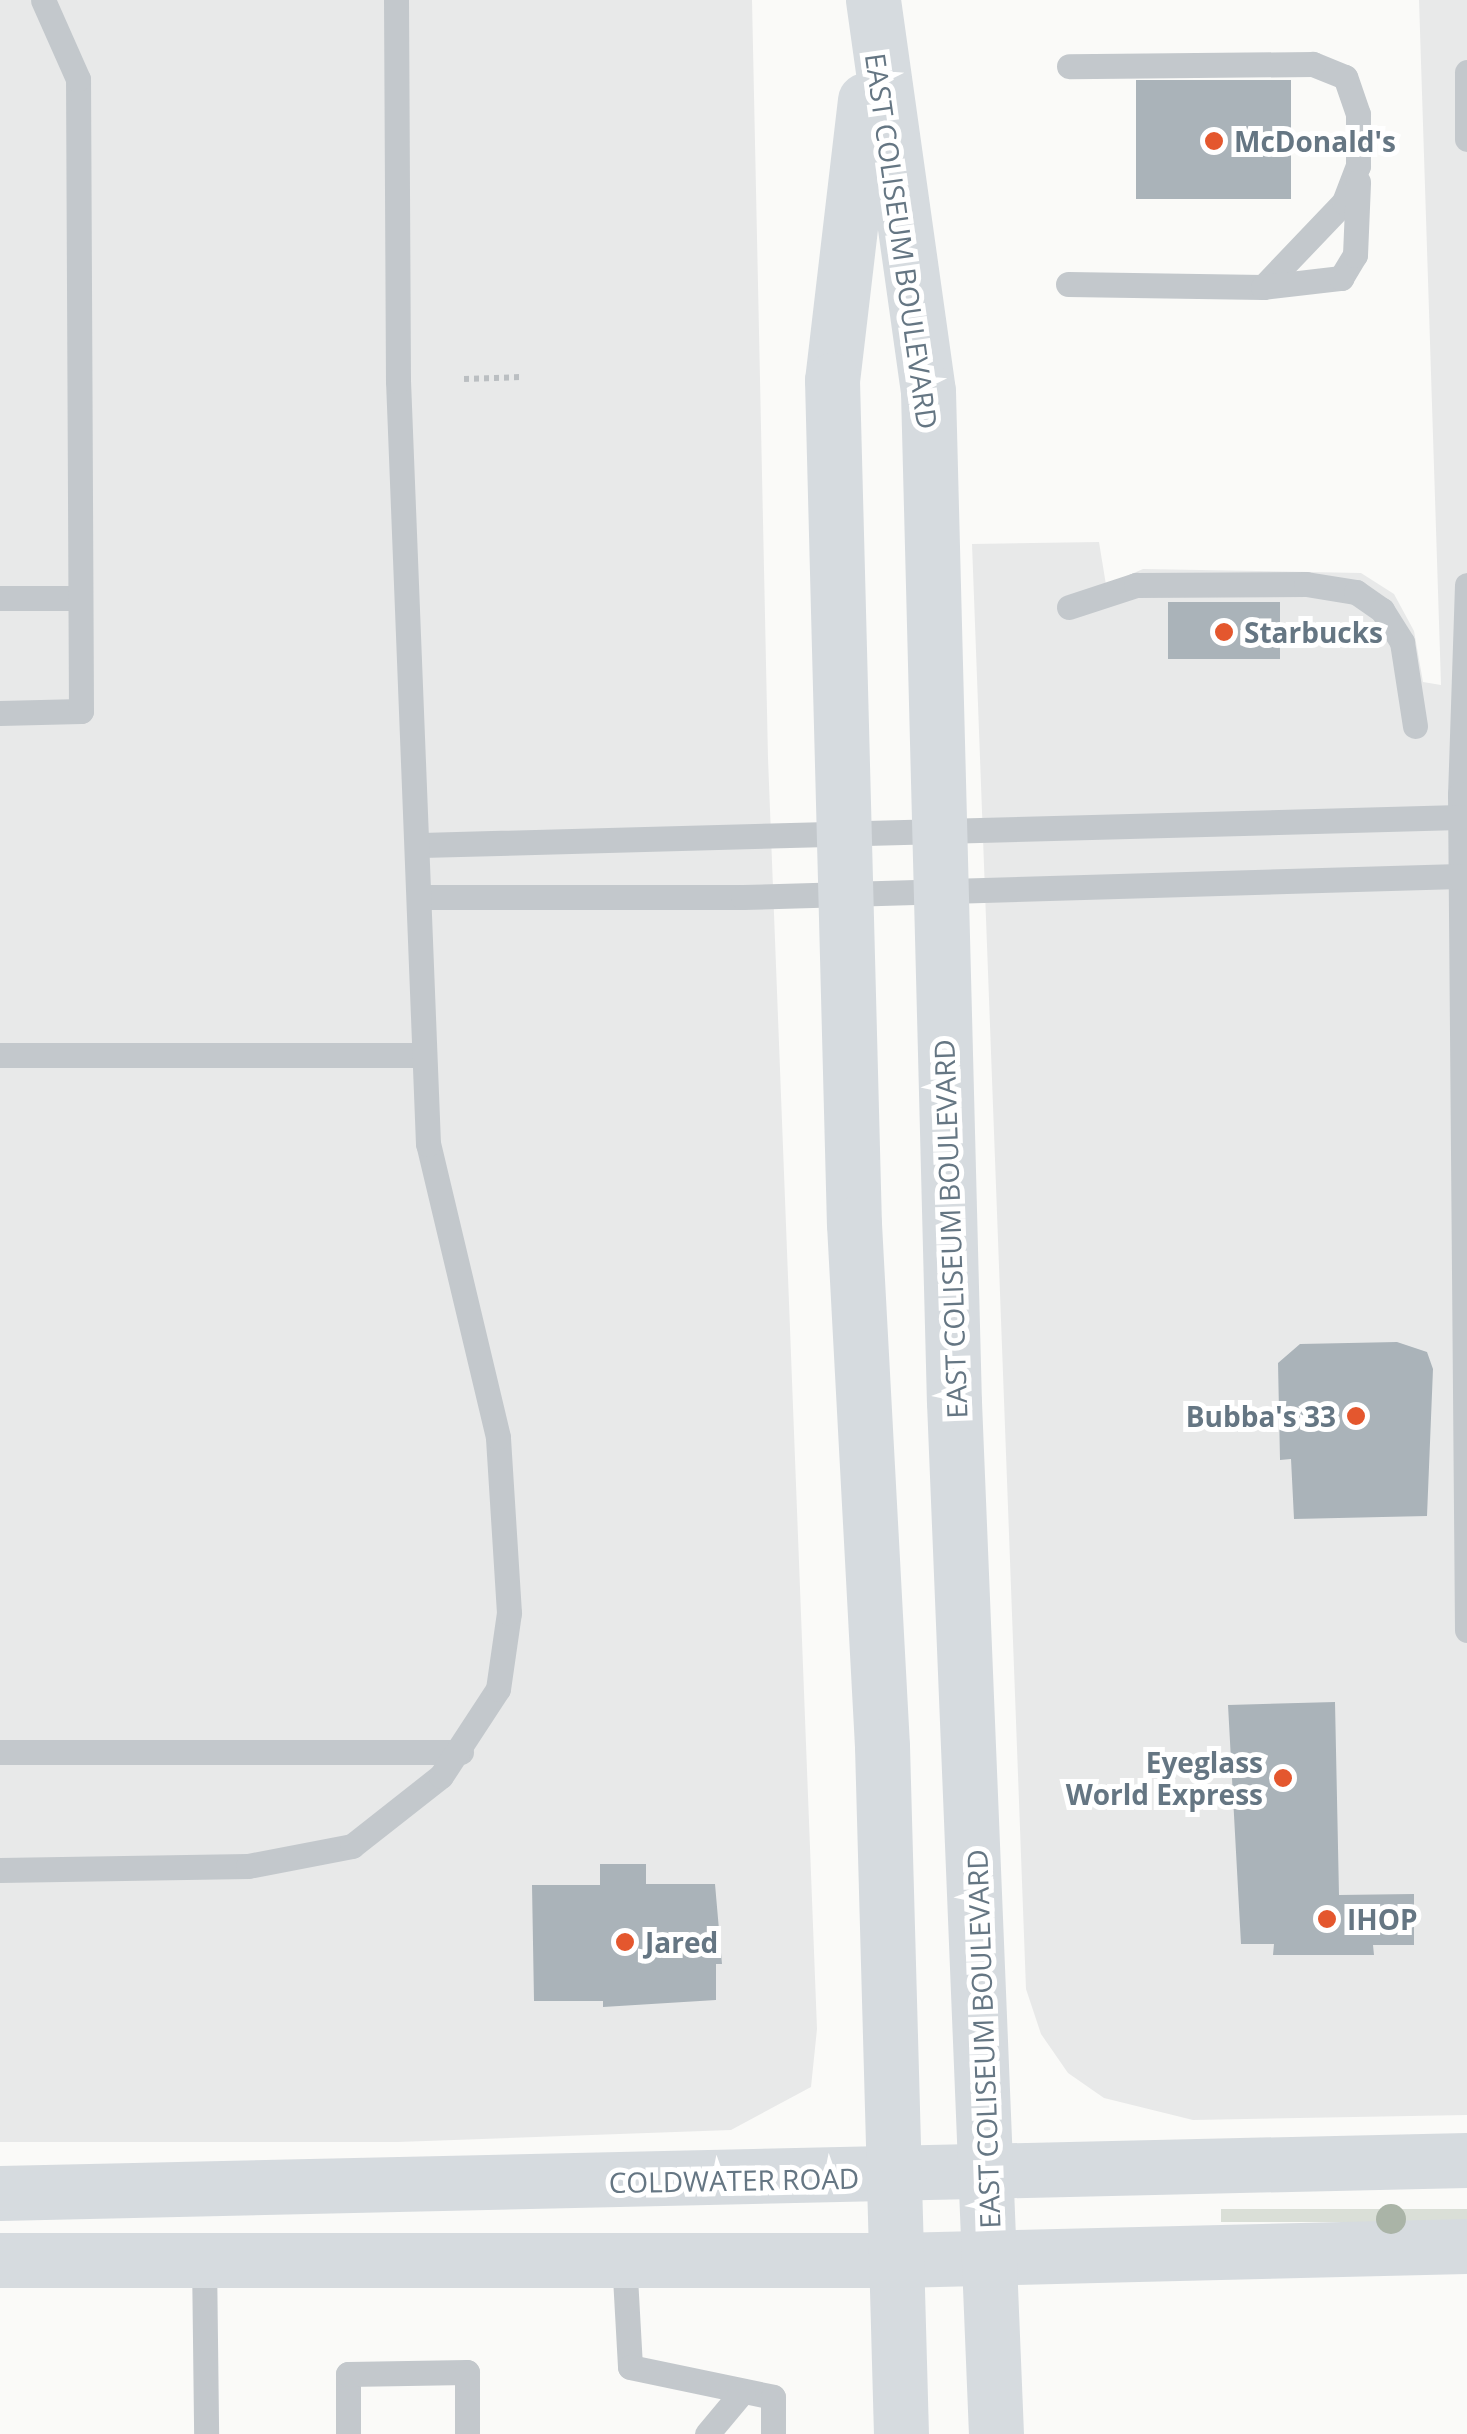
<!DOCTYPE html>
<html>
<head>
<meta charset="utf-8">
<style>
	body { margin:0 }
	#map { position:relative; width:1467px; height:2434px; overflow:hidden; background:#fafaf8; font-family:"Open Sans",sans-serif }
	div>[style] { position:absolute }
	.built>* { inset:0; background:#e8e9e9 }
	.green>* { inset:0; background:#dadfd7; transform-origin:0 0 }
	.building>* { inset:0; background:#aab3b9; transform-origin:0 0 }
	.path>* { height:6px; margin-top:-3px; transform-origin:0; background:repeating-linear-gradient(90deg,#bbbfc2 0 5px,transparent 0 10px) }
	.lane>* { height:25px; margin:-12.5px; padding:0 12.5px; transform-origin:12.5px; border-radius:12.5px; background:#c3c8cc }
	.primary>* { height:55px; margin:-27.5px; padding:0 27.5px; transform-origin:27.5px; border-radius:27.5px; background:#d6dbdf }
	.highway>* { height:55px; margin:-27.5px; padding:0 27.5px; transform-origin:27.5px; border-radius:27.5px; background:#d6dbdf }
	.trees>* { width:30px; height:30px; margin:-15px; border-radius:50%; background:#aab4a7 }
	.dots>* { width:28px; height:28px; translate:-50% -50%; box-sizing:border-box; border:5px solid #fff; border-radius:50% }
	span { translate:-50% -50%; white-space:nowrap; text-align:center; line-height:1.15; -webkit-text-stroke:10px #fff; paint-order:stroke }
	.poi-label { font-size:28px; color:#657683; font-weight:700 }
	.left { translate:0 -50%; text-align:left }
	.right { translate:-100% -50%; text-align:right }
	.street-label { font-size:28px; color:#657683 }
</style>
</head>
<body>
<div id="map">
	<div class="built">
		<div style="clip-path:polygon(0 0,752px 0,768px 758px,817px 2029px,811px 2087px,731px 2130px,398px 2142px,0 2142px)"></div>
		<div style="clip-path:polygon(1419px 0,1467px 0,1467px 2115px,1193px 2120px,1104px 2098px,1068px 2073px,1041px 2034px,1026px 1989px,972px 544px,1099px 542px,1106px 585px,1143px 569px,1361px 573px,1394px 594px,1414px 631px,1423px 682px,1441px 685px)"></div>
	</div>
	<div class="green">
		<div style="left:1467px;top:2209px;width:13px;height:246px;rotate:90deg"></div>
	</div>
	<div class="building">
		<div style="left:1291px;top:80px;width:119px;height:155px;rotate:90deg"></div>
		<div style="left:1280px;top:602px;width:57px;height:112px;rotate:90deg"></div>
		<div style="clip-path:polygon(1397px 1342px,1427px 1352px,1433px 1369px,1427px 1516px,1294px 1519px,1291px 1459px,1280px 1460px,1278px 1363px,1300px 1344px)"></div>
		<div style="clip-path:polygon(1335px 1702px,1339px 1895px,1414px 1894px,1414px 1945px,1373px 1945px,1374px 1955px,1273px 1955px,1274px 1944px,1241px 1944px,1228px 1705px)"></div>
		<div style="clip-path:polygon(600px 1864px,646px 1864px,646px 1884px,715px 1884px,722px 1964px,716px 1964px,716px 2000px,603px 2007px,603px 2001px,534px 2001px,532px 1885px,600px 1885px)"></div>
	</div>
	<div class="path">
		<div style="left:464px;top:379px;width:56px;rotate:-2deg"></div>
	</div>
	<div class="lane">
		<div style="left:1467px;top:72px;width:67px;rotate:90deg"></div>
		<div style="left:1068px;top:284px;width:195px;rotate:0.9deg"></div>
		<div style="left:1263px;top:287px;width:117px;rotate:-46.4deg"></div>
		<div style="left:1344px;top:202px;width:39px;rotate:-69deg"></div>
		<div style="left:1358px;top:166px;width:52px;rotate:-90deg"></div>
		<div style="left:1358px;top:114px;width:39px;rotate:-109deg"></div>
		<div style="left:1345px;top:77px;width:35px;rotate:-158deg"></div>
		<div style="left:1313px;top:64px;width:244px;rotate:179.5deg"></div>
		<div style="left:1263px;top:287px;width:79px;rotate:-6.6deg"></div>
		<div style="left:1341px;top:278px;width:27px;rotate:-59deg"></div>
		<div style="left:1355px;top:255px;width:73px;rotate:-87.6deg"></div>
		<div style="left:1467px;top:585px;width:209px;rotate:91.9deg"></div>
		<div style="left:1460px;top:794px;width:836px;rotate:89.52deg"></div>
		<div style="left:0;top:598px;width:78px"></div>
		<div style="left:1069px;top:607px;width:71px;rotate:-18.2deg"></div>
		<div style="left:1136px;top:585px;width:170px;rotate:-0.3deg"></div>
		<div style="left:1306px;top:584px;width:51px;rotate:9.1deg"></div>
		<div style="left:1356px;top:592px;width:32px;rotate:35deg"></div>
		<div style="left:1382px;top:610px;width:38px;rotate:58deg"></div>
		<div style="left:1402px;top:642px;width:85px;rotate:81.2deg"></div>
		<div style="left:0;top:713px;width:81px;rotate:-1.4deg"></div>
		<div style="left:81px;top:711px;width:632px;rotate:-90.27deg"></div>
		<div style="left:78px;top:79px;width:86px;rotate:-113.9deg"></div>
		<div style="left:421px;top:845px;width:1039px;rotate:-1.54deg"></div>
		<div style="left:422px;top:897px;width:321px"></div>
		<div style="left:743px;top:897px;width:717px;rotate:-1.68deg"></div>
		<div style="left:0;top:1055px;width:424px"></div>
		<div style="left:0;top:1752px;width:461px"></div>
		<div style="left:0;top:1870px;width:248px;rotate:-0.9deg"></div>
		<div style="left:248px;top:1866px;width:106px;rotate:-10.9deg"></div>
		<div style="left:352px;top:1846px;width:113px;rotate:-38.2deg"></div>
		<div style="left:441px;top:1776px;width:104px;rotate:-56.8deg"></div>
		<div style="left:498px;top:1689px;width:77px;rotate:-81.8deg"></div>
		<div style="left:509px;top:1613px;width:176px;rotate:-93.6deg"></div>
		<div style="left:498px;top:1437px;width:301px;rotate:-103.4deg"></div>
		<div style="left:428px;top:1144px;width:764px;rotate:-92.25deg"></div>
		<div style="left:398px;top:381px;width:381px;rotate:-90.3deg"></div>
		<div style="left:204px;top:2258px;width:176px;rotate:89.3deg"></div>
		<div style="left:624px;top:2259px;width:108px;rotate:86.8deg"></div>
		<div style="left:630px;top:2367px;width:146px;rotate:11.8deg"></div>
		<div style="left:773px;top:2397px;width:37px;rotate:90deg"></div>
		<div style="left:348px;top:2434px;width:60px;rotate:-90deg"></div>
		<div style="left:348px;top:2374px;width:119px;rotate:-1deg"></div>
		<div style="left:467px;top:2372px;width:62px;rotate:90deg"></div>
		<div style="left:707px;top:2434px;width:56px;rotate:-50.1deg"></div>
	</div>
	<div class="primary">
		<div style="left:0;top:2193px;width:1467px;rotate:-1.29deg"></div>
		<div style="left:0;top:2260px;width:898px"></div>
		<div style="left:898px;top:2260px;width:569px;rotate:-1.41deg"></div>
	</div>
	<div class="highway">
		<div style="left:873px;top:0;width:395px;rotate:82deg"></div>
		<div style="left:928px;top:391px;width:1011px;rotate:88.53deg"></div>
		<div style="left:954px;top:1402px;width:1033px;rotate:87.67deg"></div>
		<div style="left:865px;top:100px;width:282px;rotate:96.7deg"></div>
		<div style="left:832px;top:380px;width:844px;rotate:88.51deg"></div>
		<div style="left:854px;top:1224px;width:523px;rotate:86.93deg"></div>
		<div style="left:882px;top:1746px;width:688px;rotate:88.42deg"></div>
	</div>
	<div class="trees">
		<div style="left:1391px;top:2219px"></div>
	</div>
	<div class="dots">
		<div style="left:1214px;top:141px;background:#e4572e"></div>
		<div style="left:1224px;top:632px;background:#e4572e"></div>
		<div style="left:1356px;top:1416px;background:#e4572e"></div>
		<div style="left:1283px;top:1778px;background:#e4572e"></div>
		<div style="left:1327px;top:1919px;background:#e4572e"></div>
		<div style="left:625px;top:1942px;background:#e4572e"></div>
	</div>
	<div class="poi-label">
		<span class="left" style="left:1234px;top:141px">McDonald's</span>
		<span class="left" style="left:1244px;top:632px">Starbucks</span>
		<span class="right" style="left:1336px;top:1416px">Bubba's 33</span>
		<span class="right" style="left:1263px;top:1778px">Eyeglass<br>World Express</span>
		<span class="left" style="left:1347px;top:1919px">IHOP</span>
		<span class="left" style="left:645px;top:1942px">Jared</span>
	</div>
	<div class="street-label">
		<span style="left:902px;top:241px;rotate:82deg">EAST COLISEUM BOULEVARD</span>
		<span style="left:950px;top:1229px;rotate:-92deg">EAST COLISEUM BOULEVARD</span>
		<span style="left:983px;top:2039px;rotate:-92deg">EAST COLISEUM BOULEVARD</span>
		<span style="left:734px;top:2180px;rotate:-1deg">COLDWATER ROAD</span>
	</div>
</div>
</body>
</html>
